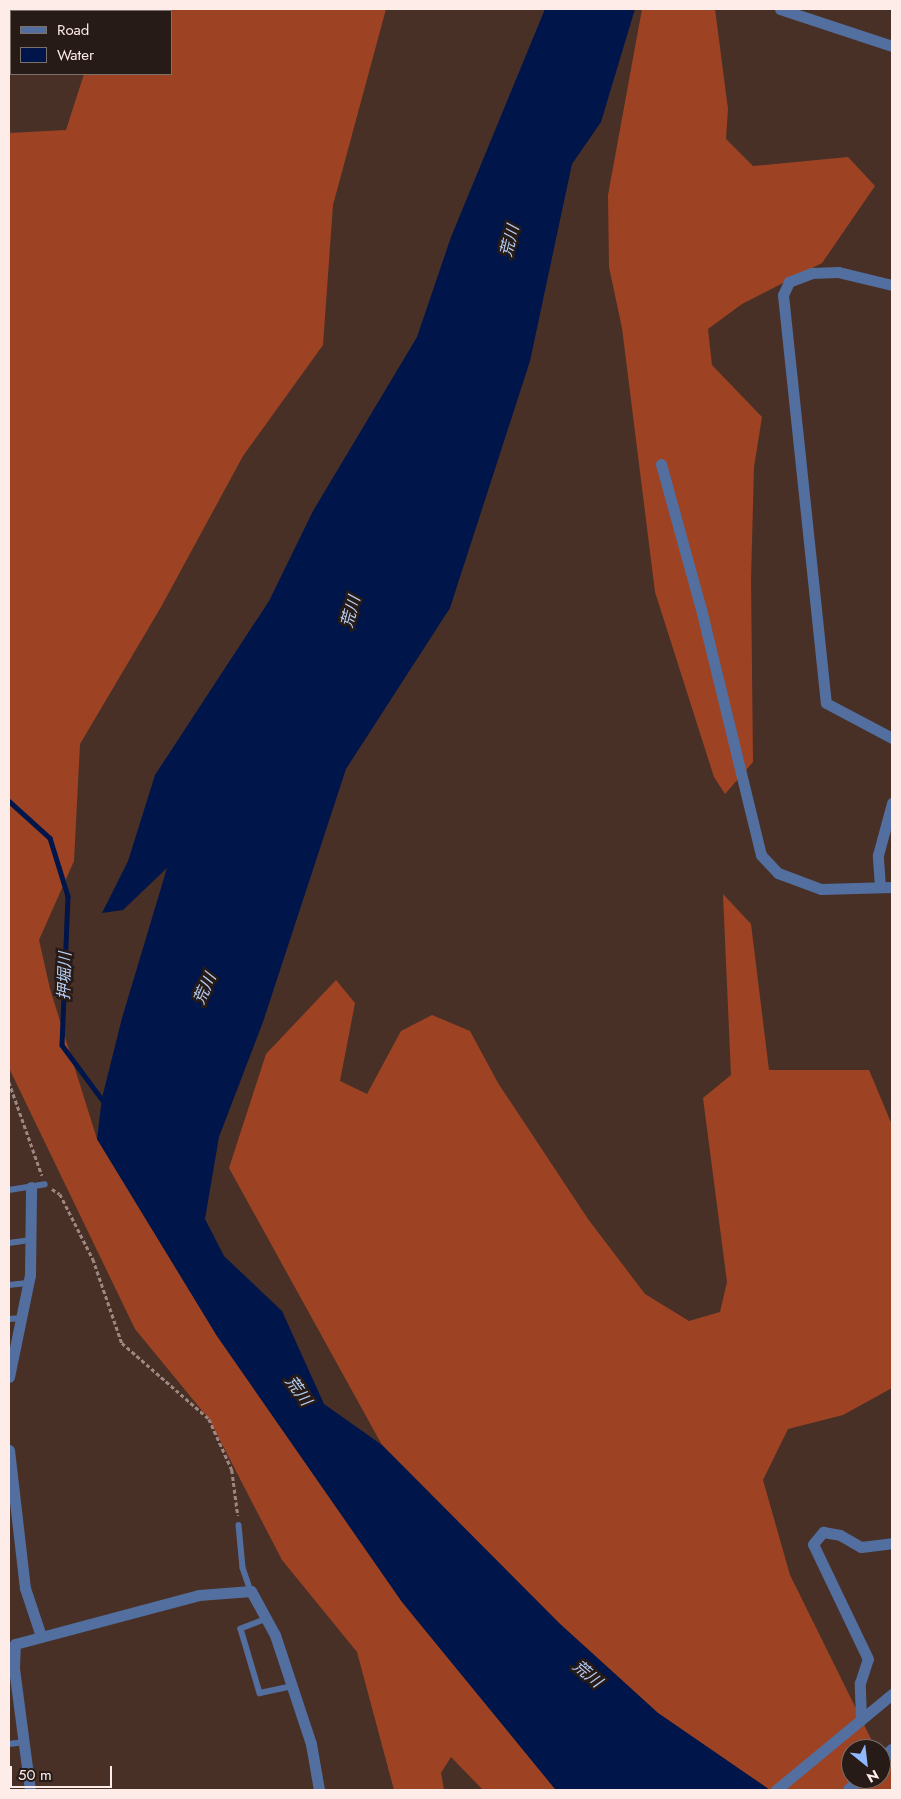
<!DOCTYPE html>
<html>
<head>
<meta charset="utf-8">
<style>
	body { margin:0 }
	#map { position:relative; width:901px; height:1799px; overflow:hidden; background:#493027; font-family:Jost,"Noto Sans JP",sans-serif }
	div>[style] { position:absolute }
	.forest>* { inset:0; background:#9d4323 }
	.water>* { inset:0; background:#00154a }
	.stream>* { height:4.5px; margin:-2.25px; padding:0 2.25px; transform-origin:2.25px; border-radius:2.25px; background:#00154a }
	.path>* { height:2.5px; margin-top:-1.25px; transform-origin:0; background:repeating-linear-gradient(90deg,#9d8780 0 4px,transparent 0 6.5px) }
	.service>* { height:5.5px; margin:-2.75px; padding:0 2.75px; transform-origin:2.75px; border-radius:2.75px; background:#526fa0 }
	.minor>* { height:11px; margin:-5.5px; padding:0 5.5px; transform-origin:5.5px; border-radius:5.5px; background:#526fa0 }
	.tertiary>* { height:12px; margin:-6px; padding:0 6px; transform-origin:6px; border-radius:6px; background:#526fa0 }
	span { translate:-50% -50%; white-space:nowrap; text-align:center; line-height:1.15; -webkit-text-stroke:5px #271b17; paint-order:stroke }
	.water-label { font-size:16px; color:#b7cff8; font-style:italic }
	.frame { position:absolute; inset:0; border:10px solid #fdece7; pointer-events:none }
	.legend { position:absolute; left:10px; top:10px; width:162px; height:65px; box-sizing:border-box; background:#271b17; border:1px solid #7d6f6a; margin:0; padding:6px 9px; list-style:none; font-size:15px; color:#fdece7 }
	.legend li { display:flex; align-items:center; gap:10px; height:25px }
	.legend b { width:25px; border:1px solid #7d6f6a }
	.north { position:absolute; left:841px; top:1739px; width:50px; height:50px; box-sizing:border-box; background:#271b17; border:1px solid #7d6f6a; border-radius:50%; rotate:151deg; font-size:14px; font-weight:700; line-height:20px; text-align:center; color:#fdece7 }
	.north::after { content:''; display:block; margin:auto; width:18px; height:22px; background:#90b8fd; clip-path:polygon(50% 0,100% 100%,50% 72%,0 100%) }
	.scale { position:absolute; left:10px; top:1766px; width:102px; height:22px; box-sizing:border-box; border:2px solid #fdece7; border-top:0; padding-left:6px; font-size:15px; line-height:18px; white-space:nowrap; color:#fdece7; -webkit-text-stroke:4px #271b17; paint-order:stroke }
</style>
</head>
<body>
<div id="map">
	<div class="forest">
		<div style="clip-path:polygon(102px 9px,386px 9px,333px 205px,323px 345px,243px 456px,161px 607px,80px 744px,74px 861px,39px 940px,50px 989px,97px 1139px,217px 1336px,402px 1602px,556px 1790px,483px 1790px,451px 1757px,441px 1773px,444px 1790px,394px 1790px,357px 1652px,282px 1560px,209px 1419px,135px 1329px,9px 1068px,9px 133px,66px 130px,84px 74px,171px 74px,171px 11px)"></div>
		<div style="clip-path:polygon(642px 9px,715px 9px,728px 109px,726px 139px,753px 166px,848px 157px,875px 186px,822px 263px,742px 304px,708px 329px,712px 365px,762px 417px,754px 467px,751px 580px,753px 762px,725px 794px,714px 777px,655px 592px,622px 328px,609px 267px,608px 195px)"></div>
		<div style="clip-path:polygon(723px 894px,751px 924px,769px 1070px,869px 1070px,892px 1125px,892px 1388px,843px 1415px,788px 1429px,763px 1480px,790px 1575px,876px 1749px,851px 1749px,851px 1779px,881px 1779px,881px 1754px,892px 1767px,892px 1790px,770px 1790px,658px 1713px,559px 1623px,382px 1445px,229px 1168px,266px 1054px,336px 980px,355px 1003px,340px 1081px,367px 1094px,401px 1031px,432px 1015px,470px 1031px,498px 1083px,588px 1219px,645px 1294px,689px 1321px,720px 1312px,727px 1282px,703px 1098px,731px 1075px)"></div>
	</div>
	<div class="water">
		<div style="clip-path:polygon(545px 9px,635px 9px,601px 122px,572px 164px,530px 361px,450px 608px,346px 769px,263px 1022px,219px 1137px,205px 1219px,224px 1256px,282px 1311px,324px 1404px,382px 1445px,559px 1623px,658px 1713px,770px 1790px,555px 1789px,402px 1602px,217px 1336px,97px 1139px,102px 1098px,122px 1018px,167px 868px,123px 910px,102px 913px,128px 861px,155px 775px,269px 601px,313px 511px,417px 337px,451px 237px)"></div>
	</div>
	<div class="stream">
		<div style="left:9px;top:801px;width:55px;rotate:42.1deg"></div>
		<div style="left:50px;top:838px;width:61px;rotate:72.8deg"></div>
		<div style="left:68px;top:896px;width:149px;rotate:92.3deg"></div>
		<div style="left:62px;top:1045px;width:71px;rotate:53.6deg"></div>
	</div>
	<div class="path">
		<div style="left:9px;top:1082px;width:99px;rotate:70.5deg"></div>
		<div style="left:52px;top:1189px;width:9px;rotate:32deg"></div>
		<div style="left:60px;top:1194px;width:73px;rotate:63.1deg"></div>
		<div style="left:93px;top:1259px;width:89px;rotate:71deg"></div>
		<div style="left:122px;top:1343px;width:116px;rotate:41.1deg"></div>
		<div style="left:209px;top:1419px;width:56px;rotate:65.7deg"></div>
		<div style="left:232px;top:1470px;width:46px;rotate:82.6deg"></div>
	</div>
	<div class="service">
		<div style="left:9px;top:1190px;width:36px;rotate:-9deg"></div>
		<div style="left:9px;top:1243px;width:22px;rotate:-8deg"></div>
		<div style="left:9px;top:1285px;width:20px;rotate:-6deg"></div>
		<div style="left:9px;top:1319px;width:13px;rotate:-4deg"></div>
		<div style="left:239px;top:1525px;width:43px;rotate:84.7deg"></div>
		<div style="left:243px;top:1568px;width:24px;rotate:71deg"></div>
		<div style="left:267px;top:1619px;width:28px;rotate:159deg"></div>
		<div style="left:241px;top:1629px;width:67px;rotate:73.5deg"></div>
		<div style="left:260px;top:1693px;width:33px;rotate:-12deg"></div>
		<div style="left:9px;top:1744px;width:16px;rotate:-7deg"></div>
	</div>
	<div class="minor">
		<div style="left:780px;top:9px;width:118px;rotate:18.3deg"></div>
		<div style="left:892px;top:285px;width:56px;rotate:-166.5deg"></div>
		<div style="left:838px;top:272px;width:26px;rotate:178deg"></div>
		<div style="left:812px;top:273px;width:25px;rotate:159deg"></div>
		<div style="left:789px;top:282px;width:14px;rotate:115deg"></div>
		<div style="left:783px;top:295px;width:410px;rotate:84deg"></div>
		<div style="left:826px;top:703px;width:75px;rotate:27.9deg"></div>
		<div style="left:661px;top:464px;width:150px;rotate:74.6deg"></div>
		<div style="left:701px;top:609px;width:253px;rotate:76.3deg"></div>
		<div style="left:761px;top:855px;width:25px;rotate:47deg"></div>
		<div style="left:778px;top:873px;width:46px;rotate:20.4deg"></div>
		<div style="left:821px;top:889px;width:71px;rotate:-1.6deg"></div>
		<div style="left:880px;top:887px;width:32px;rotate:-94deg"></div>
		<div style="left:878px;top:855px;width:54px;rotate:-74.9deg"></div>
		<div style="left:9px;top:1377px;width:104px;rotate:-78.4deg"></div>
		<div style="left:30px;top:1275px;width:88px;rotate:-89.3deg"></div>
		<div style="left:9px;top:1450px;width:139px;rotate:83.4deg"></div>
		<div style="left:25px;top:1588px;width:51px;rotate:71.6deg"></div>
		<div style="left:861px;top:1720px;width:37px;rotate:-92deg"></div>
		<div style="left:860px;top:1683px;width:25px;rotate:-72deg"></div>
		<div style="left:868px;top:1659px;width:127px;rotate:-115.6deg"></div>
		<div style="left:813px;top:1544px;width:16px;rotate:-50deg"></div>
		<div style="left:823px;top:1532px;width:17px;rotate:10deg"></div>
		<div style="left:840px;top:1535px;width:24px;rotate:30deg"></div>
		<div style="left:861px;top:1547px;width:31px;rotate:-7deg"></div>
		<div style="left:30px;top:1790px;width:123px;rotate:-97.5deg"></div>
		<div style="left:14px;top:1668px;width:24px;rotate:-88deg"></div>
		<div style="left:15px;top:1644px;width:190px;rotate:-14.9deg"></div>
		<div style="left:199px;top:1595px;width:52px;rotate:-4.4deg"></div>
		<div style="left:251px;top:1591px;width:50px;rotate:61.4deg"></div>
		<div style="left:275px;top:1635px;width:115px;rotate:71.7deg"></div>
		<div style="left:311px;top:1744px;width:47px;rotate:80.1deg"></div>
		<div style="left:776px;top:1790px;width:151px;rotate:-39.6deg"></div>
	</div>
	<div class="tertiary">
		<div style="left:881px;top:1761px;width:16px;rotate:-45deg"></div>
		<div style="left:849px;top:1790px;width:16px;rotate:-43deg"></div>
	</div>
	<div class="water-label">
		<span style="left:510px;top:241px;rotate:-76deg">荒川</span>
		<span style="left:351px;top:612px;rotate:-75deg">荒川</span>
		<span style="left:65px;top:976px;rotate:-88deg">押堀川</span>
		<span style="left:205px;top:989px;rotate:-66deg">荒川</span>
		<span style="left:298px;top:1391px;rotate:54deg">荒川</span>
		<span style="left:587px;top:1674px;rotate:40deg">荒川</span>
	</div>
	<div class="frame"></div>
	<ul class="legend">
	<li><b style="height:6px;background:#526fa0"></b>Road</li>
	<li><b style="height:14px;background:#00154a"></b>Water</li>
	</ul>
	<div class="north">N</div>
	<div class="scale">50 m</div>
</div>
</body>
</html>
